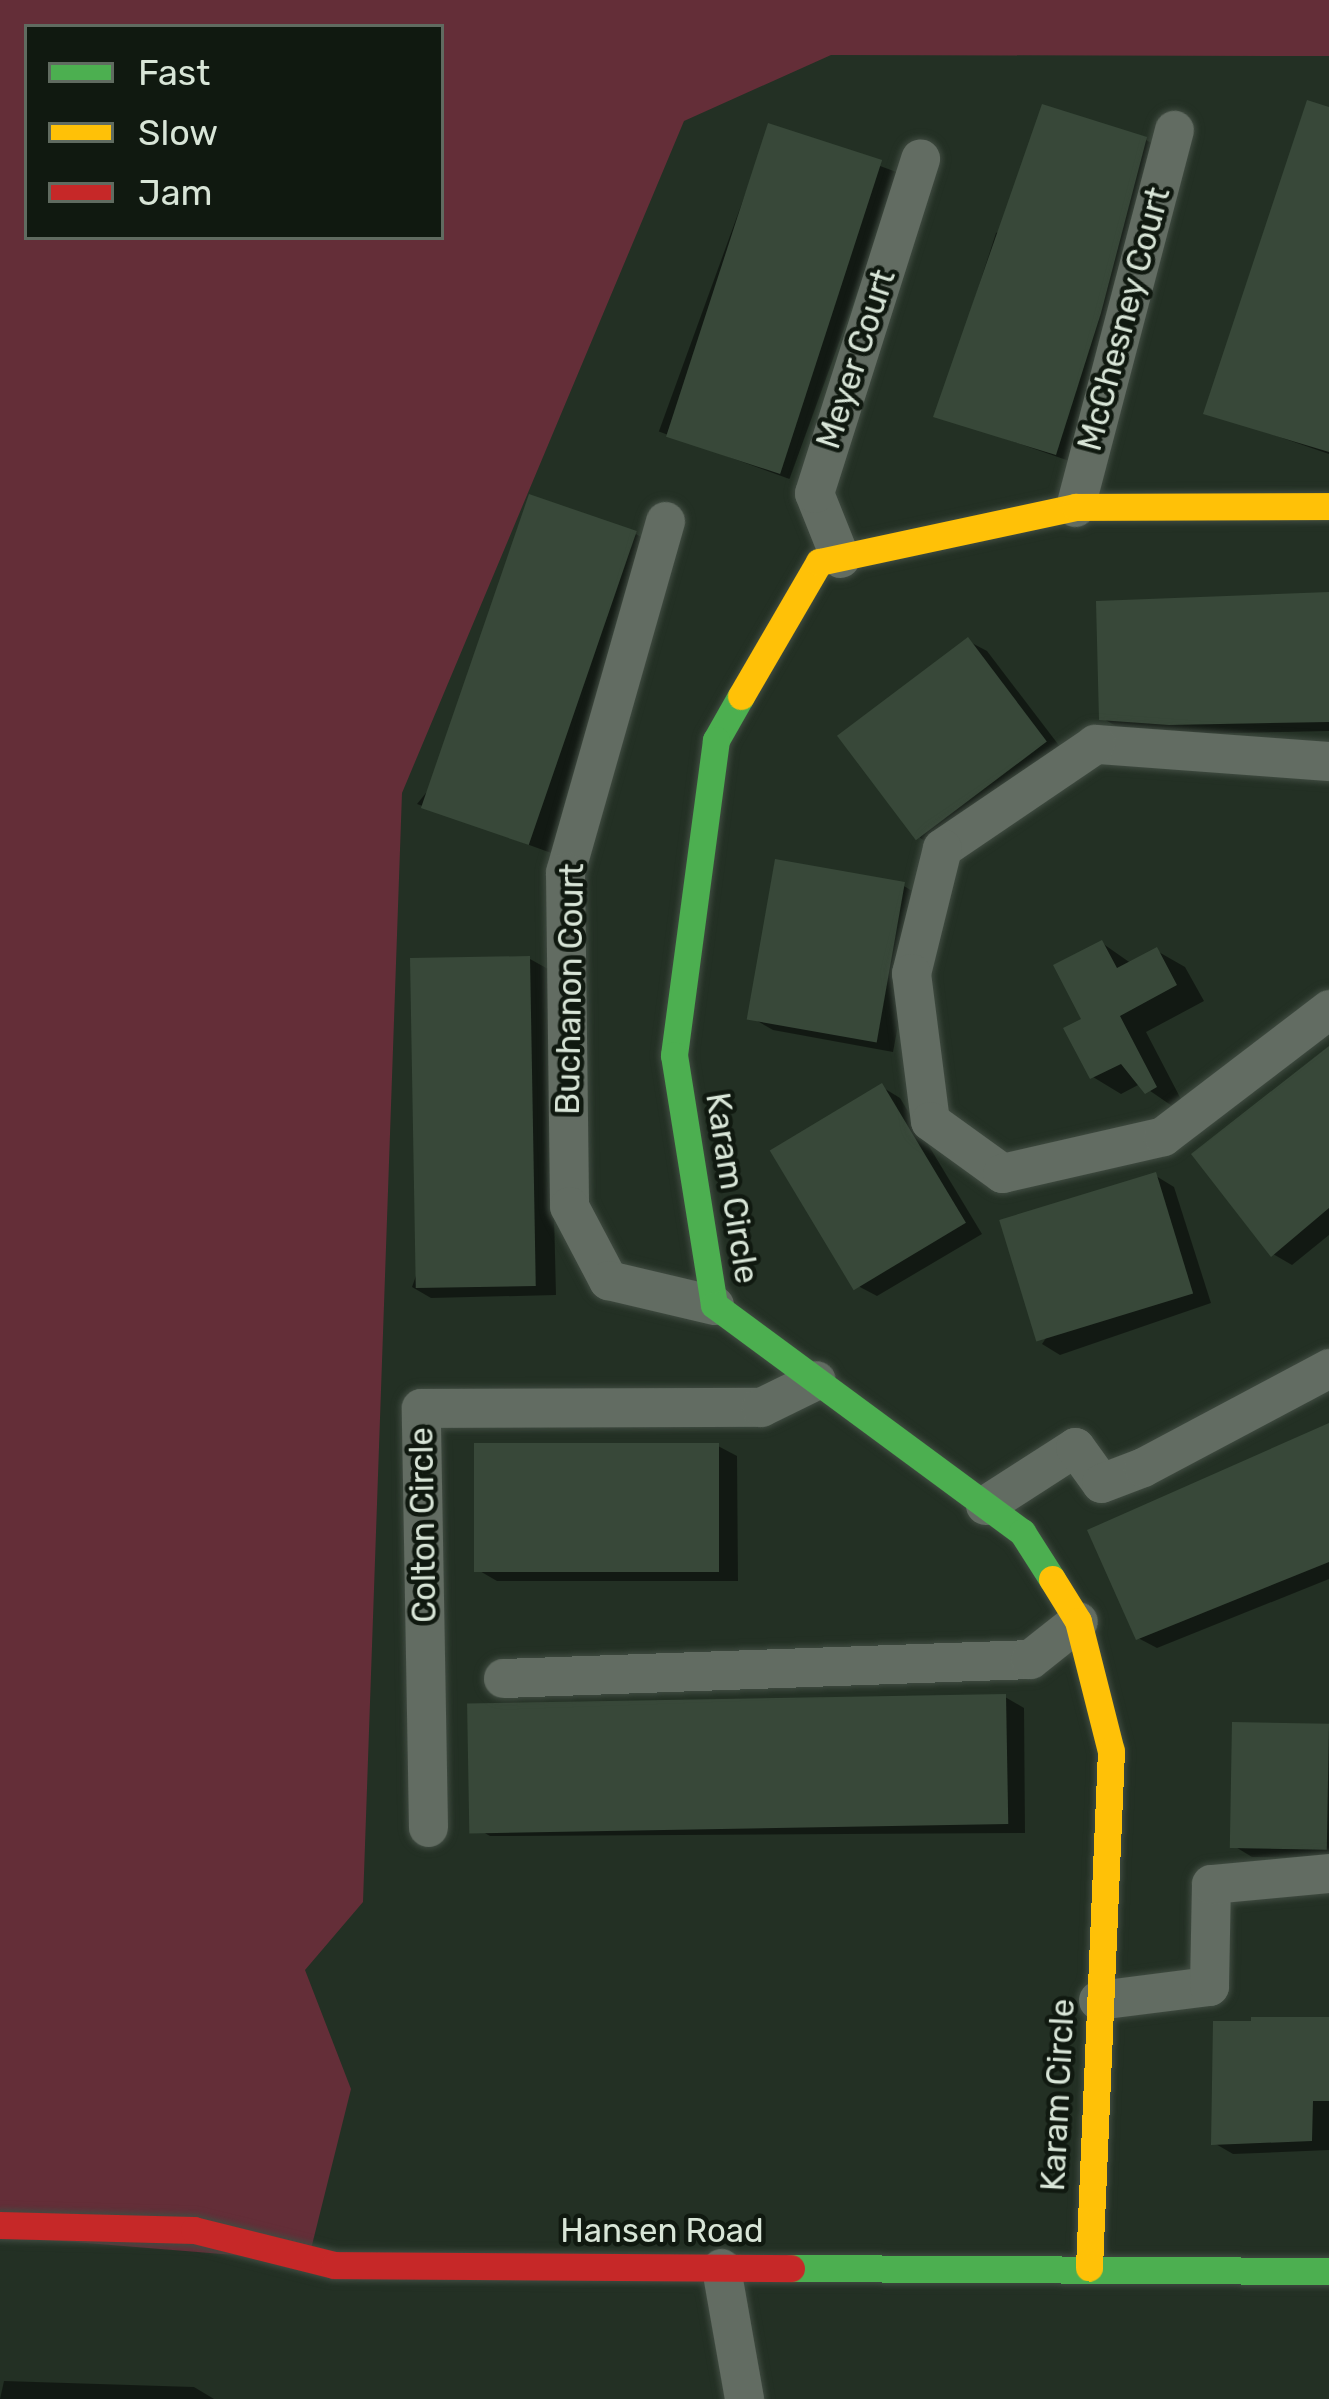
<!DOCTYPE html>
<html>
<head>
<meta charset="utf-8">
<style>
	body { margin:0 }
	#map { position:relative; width:1329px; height:2399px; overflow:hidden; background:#233024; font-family:Rubik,sans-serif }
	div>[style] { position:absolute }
	.green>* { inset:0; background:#642e38 }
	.shadow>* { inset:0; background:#0007; transform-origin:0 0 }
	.building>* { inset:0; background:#384839; transform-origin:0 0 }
	.roads { filter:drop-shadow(0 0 3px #414c42) drop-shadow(0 0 3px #414c42) }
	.street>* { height:39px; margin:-19.5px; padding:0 19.5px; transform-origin:19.5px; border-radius:19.5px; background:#626c62 }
	.fast>* { height:27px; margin:-13.5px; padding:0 13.5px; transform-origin:13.5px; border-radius:13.5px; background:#4caf50 }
	.slow>* { height:27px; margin:-13.5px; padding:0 13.5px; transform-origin:13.5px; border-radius:13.5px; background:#ffc107 }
	.jam>* { height:27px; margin:-13.5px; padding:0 13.5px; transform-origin:13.5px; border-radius:13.5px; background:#c62828 }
	span { translate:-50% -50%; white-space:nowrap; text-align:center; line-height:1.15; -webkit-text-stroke:9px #101910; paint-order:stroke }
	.street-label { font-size:33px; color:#d8e5d7 }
	.legend { position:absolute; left:24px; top:24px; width:420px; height:216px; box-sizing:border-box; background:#101910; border:3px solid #606b60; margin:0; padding:15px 21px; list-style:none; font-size:36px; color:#d8e5d7 }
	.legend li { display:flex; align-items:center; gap:24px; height:60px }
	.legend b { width:60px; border:3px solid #606b60 }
</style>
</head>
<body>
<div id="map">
	<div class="green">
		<div style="clip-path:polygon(evenodd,0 0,1329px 0,1329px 56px,831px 55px,684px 121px,402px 793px,363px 1902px,305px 1970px,351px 2089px,308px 2261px,0 2236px,0 0,27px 27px,441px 27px,441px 237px,27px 237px,27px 27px)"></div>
	</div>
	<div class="shadow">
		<div style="clip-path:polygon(1329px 110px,1329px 454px,1206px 412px)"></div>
		<div style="left:770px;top:126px;width:139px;height:325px;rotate:20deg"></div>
		<div style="clip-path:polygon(1146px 140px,1165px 151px,1075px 463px,937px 415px,996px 233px)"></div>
		<div style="clip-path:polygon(636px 534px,654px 545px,554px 854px,417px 804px)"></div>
		<div style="clip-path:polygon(1329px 595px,1329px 731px,1190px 734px,1121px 729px,1102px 718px)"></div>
		<div style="clip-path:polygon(968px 641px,987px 651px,1064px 752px,938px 849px,920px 838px)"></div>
		<div style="clip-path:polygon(904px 886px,922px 897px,893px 1052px,773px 1030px,754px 1019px)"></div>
		<div style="clip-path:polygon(1102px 943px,1132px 964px,1157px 951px,1185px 967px,1204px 1001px,1146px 1032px,1183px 1103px,1175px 1108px,1140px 1084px,1121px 1094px,1093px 1077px,1085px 1020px)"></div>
		<div style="clip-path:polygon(530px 959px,548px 969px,556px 1295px,431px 1298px,412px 1287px)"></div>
		<div style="clip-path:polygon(1329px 1055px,1329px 1235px,1292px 1265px,1273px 1254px)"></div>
		<div style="clip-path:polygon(882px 1087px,900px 1098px,982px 1234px,877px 1296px,858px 1286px)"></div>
		<div style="clip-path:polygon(1156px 1176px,1174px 1187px,1211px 1303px,1060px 1355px,1042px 1344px)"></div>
		<div style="clip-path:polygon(1329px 1427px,1329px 1579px,1157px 1648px,1138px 1638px)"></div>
		<div style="clip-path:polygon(718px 1446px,737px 1456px,738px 1581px,497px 1581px,478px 1570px)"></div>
		<div style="clip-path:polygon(1005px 1697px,1024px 1708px,1025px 1833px,490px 1836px,471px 1825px)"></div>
		<div style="clip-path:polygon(1329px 1727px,1329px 1858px,1252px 1857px,1234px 1846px)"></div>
		<div style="clip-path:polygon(1329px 2021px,1329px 2150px,1233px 2154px,1214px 2143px)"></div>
		<div style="clip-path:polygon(4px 2381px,194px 2387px,214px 2399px,0 2399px)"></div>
	</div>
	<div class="building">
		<div style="clip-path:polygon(1307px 100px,1329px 107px,1329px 452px,1203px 414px)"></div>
		<div style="clip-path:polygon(1042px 104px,1147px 137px,1101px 313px,1056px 455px,933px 417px)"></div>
		<div style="left:768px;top:123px;width:120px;height:330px;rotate:18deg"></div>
		<div style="left:529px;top:494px;width:114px;height:332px;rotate:19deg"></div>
		<div style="clip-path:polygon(1329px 592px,1329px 722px,1169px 725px,1099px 720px,1096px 601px)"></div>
		<div style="left:968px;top:637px;width:131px;height:164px;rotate:53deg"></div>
		<div style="left:775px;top:859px;width:132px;height:163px;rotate:10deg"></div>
		<div style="clip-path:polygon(1102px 940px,1117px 968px,1157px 947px,1177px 985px,1120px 1016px,1157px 1087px,1145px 1094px,1121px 1064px,1090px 1079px,1063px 1028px,1081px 1019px,1053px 965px)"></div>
		<div style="left:530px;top:956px;width:330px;height:120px;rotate:89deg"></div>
		<div style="clip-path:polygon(1329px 1046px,1329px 1208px,1271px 1257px,1191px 1154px)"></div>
		<div style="left:882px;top:1083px;width:163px;height:131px;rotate:59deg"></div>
		<div style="left:1156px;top:1172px;width:127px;height:164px;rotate:73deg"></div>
		<div style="clip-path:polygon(1329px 1423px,1329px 1562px,1136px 1640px,1087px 1530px)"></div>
		<div style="left:719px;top:1443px;width:129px;height:245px;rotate:90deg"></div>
		<div style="left:1006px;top:1694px;width:130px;height:539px;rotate:89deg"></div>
		<div style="left:1232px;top:1722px;width:97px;height:126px;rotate:1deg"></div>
		<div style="clip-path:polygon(1251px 2017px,1329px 2017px,1329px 2101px,1313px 2101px,1312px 2141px,1211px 2145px,1213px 2021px,1251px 2021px)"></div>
	</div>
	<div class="roads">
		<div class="street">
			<div style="left:1075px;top:507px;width:390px;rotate:-75.3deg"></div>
			<div style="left:665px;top:521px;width:365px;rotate:105.9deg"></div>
			<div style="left:565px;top:872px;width:334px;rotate:89.3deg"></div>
			<div style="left:569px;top:1206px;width:84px;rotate:62.2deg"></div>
			<div style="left:608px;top:1280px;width:109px;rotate:13.3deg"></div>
			<div style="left:840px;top:558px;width:70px;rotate:-111.8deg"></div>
			<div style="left:814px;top:493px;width:351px;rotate:-72.4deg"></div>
			<div style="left:1329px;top:761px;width:235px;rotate:-175.8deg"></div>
			<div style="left:1095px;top:744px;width:185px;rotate:145.8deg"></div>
			<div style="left:942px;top:848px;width:129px;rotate:103.9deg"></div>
			<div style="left:911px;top:973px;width:149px;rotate:82.7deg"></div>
			<div style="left:930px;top:1121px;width:89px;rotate:35.8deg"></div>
			<div style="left:1002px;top:1173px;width:165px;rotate:-12.9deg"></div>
			<div style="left:1163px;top:1136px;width:209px;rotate:-37.4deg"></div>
			<div style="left:985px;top:1505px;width:107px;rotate:-32.8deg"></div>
			<div style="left:1075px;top:1447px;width:44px;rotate:54.2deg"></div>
			<div style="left:1101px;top:1483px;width:45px;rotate:-20.9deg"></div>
			<div style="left:1143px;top:1467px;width:211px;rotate:-28deg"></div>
			<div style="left:503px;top:1678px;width:527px;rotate:-2.06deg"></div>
			<div style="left:1030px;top:1659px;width:61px;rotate:-38.4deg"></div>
			<div style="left:428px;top:1827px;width:419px;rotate:-91deg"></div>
			<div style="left:421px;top:1408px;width:340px;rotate:-0.2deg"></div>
			<div style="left:761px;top:1407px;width:61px;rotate:-26.1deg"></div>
			<div style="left:1098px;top:2000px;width:112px;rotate:-7.2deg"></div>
			<div style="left:1209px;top:1986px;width:102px;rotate:-88.9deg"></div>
			<div style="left:1211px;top:1884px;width:119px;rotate:-5.3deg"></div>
			<div style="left:721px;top:2268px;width:133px;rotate:80deg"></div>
		</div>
		<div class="fast">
			<div style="left:741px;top:696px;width:51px;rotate:119.6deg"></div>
			<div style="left:716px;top:740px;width:318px;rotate:97.6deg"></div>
			<div style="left:674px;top:1055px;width:253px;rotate:80.9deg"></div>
			<div style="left:714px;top:1305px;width:383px;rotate:36.4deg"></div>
			<div style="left:1022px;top:1532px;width:56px;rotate:57.4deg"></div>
			<div style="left:791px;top:2268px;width:538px;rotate:0.32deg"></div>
		</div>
		<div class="slow">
			<div style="left:741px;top:696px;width:155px;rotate:-59.8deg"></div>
			<div style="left:819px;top:562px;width:262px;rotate:-12.1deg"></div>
			<div style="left:1075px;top:507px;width:254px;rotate:-0.2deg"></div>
			<div style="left:1052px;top:1579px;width:49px;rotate:58.2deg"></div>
			<div style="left:1078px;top:1621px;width:134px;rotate:75.8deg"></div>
			<div style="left:1111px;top:1751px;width:517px;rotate:92.44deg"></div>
		</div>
		<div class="jam">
			<div style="left:0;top:2225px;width:194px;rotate:1.5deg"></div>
			<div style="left:194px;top:2230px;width:144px;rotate:14deg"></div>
			<div style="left:334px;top:2265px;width:457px;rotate:0.4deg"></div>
		</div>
	</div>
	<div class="street-label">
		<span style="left:1124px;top:319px;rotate:-75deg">McChesney Court</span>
		<span style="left:856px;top:359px;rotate:-72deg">Meyer Court</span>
		<span style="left:570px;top:989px;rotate:-89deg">Buchanon Court</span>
		<span style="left:732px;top:1188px;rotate:81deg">Karam Circle</span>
		<span style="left:423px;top:1525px;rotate:-91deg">Colton Circle</span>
		<span style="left:1058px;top:2095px;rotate:-87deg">Karam Circle</span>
		<span style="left:662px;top:2231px">Hansen Road</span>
	</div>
	<ul class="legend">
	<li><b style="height:15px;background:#4caf50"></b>Fast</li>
	<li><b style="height:15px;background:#ffc107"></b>Slow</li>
	<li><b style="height:15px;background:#c62828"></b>Jam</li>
	</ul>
</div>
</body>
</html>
